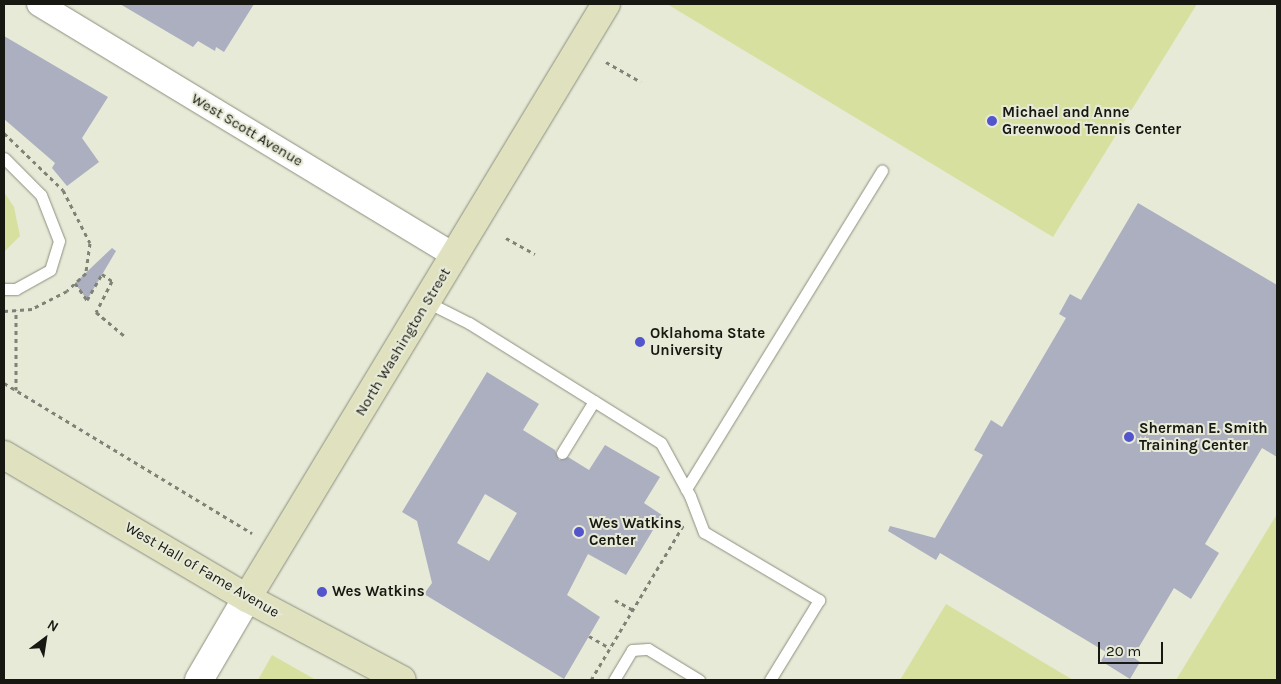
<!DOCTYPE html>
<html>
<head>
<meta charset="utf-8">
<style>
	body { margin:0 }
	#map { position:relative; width:1281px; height:684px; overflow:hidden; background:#e7ead7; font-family:Karla,sans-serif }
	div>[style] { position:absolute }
	.green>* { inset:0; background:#d8e0a0 }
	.building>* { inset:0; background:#abafc0 }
	.path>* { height:3px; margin-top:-1.5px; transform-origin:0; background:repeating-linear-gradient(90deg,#808276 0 4px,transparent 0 8px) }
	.roads { filter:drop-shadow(0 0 1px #8c8f7e) drop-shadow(0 0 1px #8c8f7e) }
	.service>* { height:11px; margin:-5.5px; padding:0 5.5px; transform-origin:5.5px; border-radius:5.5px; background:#fff }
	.minor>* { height:24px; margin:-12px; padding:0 12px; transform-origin:12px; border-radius:12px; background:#fff }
	.tertiary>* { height:28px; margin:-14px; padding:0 14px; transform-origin:14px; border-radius:14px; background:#fff }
	.secondary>* { height:28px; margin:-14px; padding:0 14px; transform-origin:14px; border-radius:14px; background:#e0e2bf }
	.dots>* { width:14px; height:14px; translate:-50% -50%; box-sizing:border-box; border:2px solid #e7ead7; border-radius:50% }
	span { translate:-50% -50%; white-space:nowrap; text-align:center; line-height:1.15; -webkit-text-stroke:4px #e7ead7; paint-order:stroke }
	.poi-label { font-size:15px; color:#171812; font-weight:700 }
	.left { translate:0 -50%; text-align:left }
	.street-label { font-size:15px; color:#171812 }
	.frame { position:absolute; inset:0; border:5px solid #171812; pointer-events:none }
	.north { position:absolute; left:20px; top:614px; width:50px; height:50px; -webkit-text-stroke:4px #e7ead7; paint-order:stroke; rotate:31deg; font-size:14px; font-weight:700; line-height:20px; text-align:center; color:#171812 }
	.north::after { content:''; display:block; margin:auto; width:18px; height:22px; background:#171812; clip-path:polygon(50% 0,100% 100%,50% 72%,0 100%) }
	.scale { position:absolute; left:1098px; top:642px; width:65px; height:22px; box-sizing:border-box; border:2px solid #171812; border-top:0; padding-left:6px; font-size:15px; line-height:18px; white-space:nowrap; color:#171812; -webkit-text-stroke:4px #e7ead7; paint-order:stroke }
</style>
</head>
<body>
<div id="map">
	<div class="green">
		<div style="clip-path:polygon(667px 4px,1197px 4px,1053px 237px)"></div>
		<div style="clip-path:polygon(4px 192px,14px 207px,20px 236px,4px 252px)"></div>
		<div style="clip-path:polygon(1277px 514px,1277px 680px,1176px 680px)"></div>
		<div style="clip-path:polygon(946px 604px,1073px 680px,900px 680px)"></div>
		<div style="clip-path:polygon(272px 655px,316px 680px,258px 680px)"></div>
	</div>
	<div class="building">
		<div style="clip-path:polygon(120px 4px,254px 4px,224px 52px,216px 47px,215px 51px,198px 41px,193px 47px)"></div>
		<div style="clip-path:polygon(4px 36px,108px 97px,82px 138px,99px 162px,67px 186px,52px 168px,55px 163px,4px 119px)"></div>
		<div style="clip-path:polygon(1138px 203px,1277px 285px,1277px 457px,1262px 448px,1205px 544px,1219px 553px,1191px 599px,1174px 588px,1133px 657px,1140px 662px,1130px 679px,1101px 661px,1106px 652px,940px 553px,936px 560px,888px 531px,890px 526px,935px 538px,983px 455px,974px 450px,991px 420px,1002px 427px,1066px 318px,1059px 314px,1070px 294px,1081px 300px)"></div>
		<div style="clip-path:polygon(112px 248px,116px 251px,87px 300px,75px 283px)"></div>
		<div style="clip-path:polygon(evenodd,487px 372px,539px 404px,523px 430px,555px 450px,559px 460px,568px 457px,589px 470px,605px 445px,660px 477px,644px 503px,662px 515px,626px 575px,588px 554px,567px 595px,600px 617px,564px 679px,424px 594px,432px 583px,417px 521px,402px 512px,487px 372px,485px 494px,517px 513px,489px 561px,457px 543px,485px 494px)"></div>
	</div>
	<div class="path">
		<div style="left:606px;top:62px;width:40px;rotate:29.7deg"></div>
		<div style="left:4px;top:133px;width:82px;rotate:44deg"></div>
		<div style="left:63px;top:190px;width:59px;rotate:63deg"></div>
		<div style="left:90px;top:243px;width:30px;rotate:98deg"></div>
		<div style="left:86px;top:273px;width:26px;rotate:137deg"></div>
		<div style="left:67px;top:291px;width:39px;rotate:153deg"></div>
		<div style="left:32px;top:309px;width:28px;rotate:176deg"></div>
		<div style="left:506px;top:238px;width:33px;rotate:29deg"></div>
		<div style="left:75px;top:283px;width:21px;rotate:55deg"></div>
		<div style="left:87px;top:300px;width:30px;rotate:-60deg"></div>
		<div style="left:102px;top:274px;width:12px;rotate:35deg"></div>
		<div style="left:112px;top:281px;width:35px;rotate:117deg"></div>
		<div style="left:96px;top:312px;width:39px;rotate:40deg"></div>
		<div style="left:4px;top:383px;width:290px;rotate:31.2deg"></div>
		<div style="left:16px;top:390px;width:80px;rotate:-90deg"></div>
		<div style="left:615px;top:600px;width:21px;rotate:29deg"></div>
		<div style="left:589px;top:636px;width:24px;rotate:30deg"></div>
		<div style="left:591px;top:680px;width:182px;rotate:-59.2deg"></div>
	</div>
	<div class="roads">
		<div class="service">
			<div style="left:4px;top:158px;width:52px;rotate:45deg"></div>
			<div style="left:41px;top:195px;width:49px;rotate:68.6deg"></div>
			<div style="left:59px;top:241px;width:30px;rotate:107deg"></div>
			<div style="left:50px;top:270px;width:39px;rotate:151deg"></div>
			<div style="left:16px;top:289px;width:12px;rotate:180deg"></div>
			<div style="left:427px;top:302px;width:47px;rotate:26.6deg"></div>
			<div style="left:469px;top:323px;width:226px;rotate:32deg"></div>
			<div style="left:661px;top:443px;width:60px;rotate:61.3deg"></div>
			<div style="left:690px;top:496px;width:39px;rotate:69deg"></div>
			<div style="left:704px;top:532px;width:134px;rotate:30.6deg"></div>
			<div style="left:819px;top:600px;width:94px;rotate:121.5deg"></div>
			<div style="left:562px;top:453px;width:61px;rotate:-58.4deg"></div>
			<div style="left:686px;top:489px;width:374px;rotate:-58.4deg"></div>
			<div style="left:614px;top:680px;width:35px;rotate:-59deg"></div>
			<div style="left:632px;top:650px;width:16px;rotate:-4deg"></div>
			<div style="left:648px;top:649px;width:60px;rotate:31.3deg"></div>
		</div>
		<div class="minor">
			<div style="left:39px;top:4px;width:486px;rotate:31.2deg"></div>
		</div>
		<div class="tertiary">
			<div style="left:199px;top:680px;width:95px;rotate:-59.7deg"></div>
		</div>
		<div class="secondary">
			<div style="left:4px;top:455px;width:282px;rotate:30.5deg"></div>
			<div style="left:247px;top:598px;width:175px;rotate:27.9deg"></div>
			<div style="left:247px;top:598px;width:694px;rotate:-58.85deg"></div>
		</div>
	</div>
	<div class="dots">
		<div style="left:992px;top:121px;background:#5355cc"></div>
		<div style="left:640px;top:342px;background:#5355cc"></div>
		<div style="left:1129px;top:437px;background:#5355cc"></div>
		<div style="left:579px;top:532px;background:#5355cc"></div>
		<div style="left:322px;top:592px;background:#5355cc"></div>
	</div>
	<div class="poi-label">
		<span class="left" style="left:1002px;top:121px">Michael and Anne<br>Greenwood Tennis Center</span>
		<span class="left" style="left:650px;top:342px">Oklahoma State<br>University</span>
		<span class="left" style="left:1139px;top:437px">Sherman E. Smith<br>Training Center</span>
		<span class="left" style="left:589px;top:532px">Wes Watkins<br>Center</span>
		<span class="left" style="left:332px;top:592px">Wes Watkins</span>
	</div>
	<div class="street-label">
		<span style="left:247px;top:130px;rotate:31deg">West Scott Avenue</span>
		<span style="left:403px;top:342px;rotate:-59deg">North Washington Street</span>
		<span style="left:202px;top:570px;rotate:30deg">West Hall of Fame Avenue</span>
	</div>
	<div class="frame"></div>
	<div class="north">N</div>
	<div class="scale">20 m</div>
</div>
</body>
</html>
